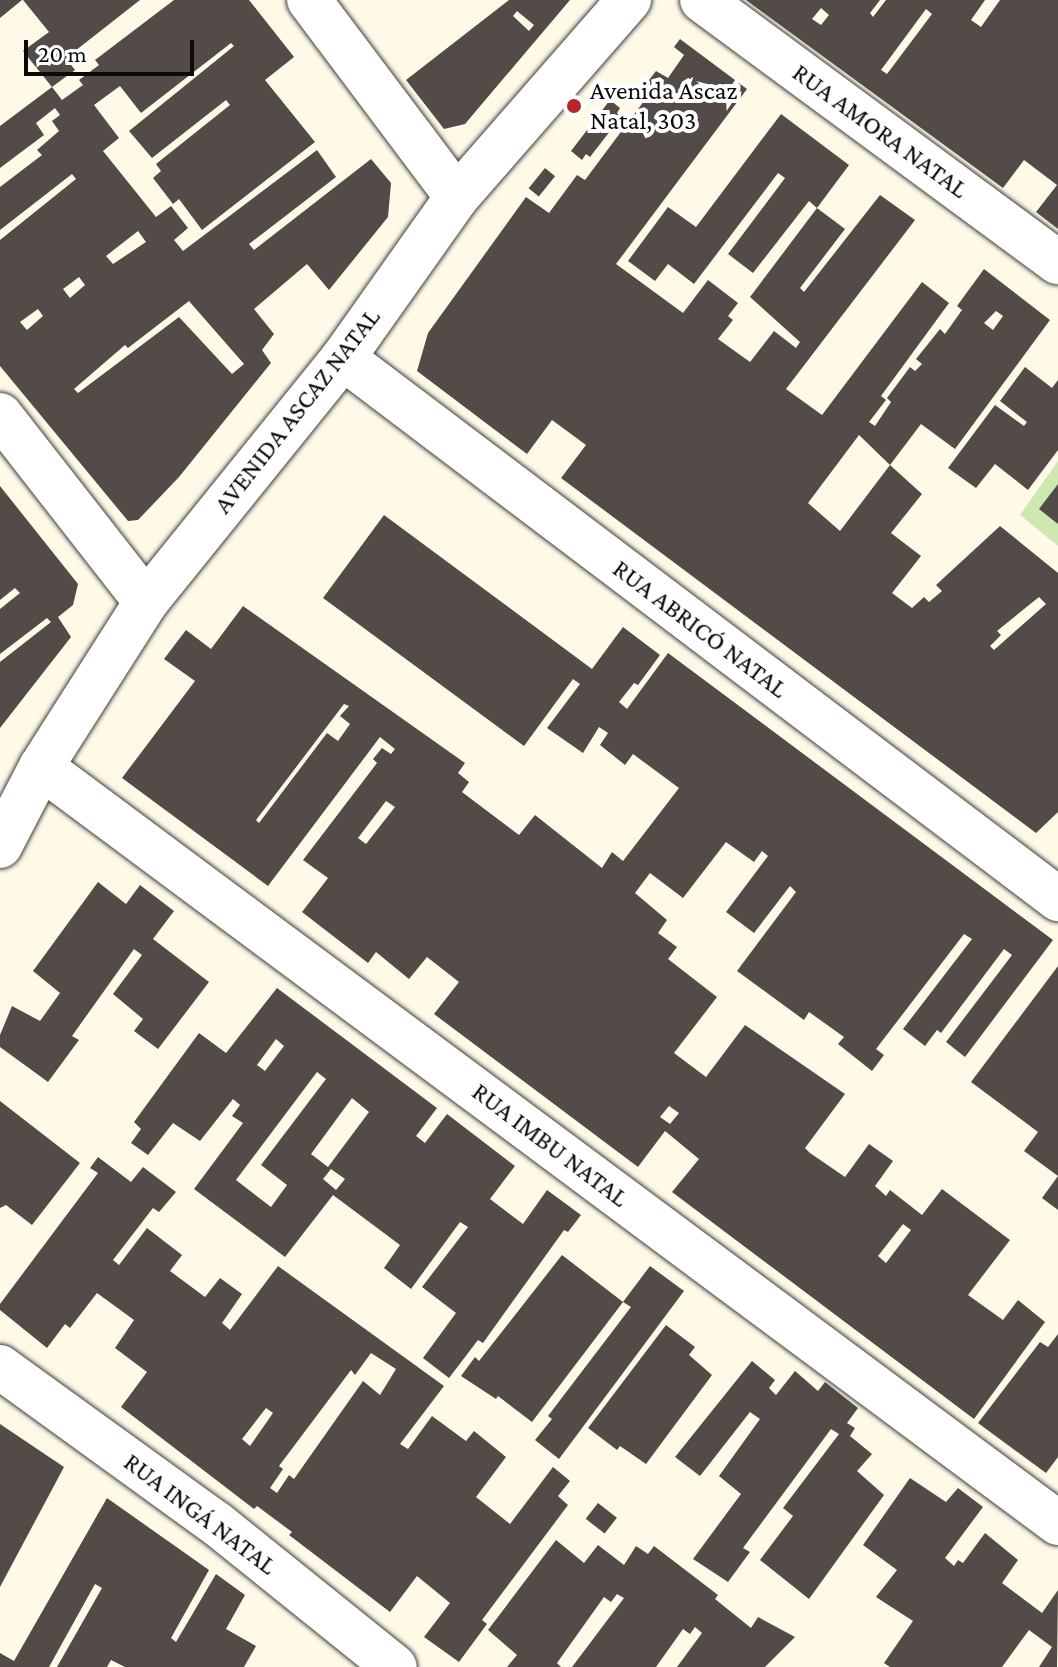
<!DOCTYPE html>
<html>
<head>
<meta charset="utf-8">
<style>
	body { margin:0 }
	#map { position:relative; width:1058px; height:1667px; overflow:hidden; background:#fffae7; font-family:"Crimson Pro",serif }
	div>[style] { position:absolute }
	.green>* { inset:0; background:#cee8b2 }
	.building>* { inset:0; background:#524b47; transform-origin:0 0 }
	.roads { filter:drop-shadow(0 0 2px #3d3d3d) drop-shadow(0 0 2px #3d3d3d) }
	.minor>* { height:44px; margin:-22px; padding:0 22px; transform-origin:22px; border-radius:22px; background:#fff }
	.dots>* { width:22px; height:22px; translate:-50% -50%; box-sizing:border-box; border:4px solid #fff; border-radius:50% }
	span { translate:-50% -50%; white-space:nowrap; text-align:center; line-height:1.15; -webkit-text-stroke:8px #fff; paint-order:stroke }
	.poi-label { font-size:26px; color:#0a0a0a }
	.left { translate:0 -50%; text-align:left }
	.street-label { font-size:26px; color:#0a0a0a }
	.scale { position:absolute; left:24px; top:40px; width:170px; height:36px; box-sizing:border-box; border:4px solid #0a0a0a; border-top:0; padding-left:10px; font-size:24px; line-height:28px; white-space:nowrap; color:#0a0a0a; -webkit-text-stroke:6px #fff; paint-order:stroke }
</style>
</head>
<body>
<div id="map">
	<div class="green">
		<div style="clip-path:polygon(1058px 461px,1058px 546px,1020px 515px)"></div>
	</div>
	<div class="building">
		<div style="clip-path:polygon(0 0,22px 0,0 18px)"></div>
		<div style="clip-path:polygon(23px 0,140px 0,66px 58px,75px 70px,52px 87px,23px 51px,49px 32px)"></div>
		<div style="clip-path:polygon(evenodd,174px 0,249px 0,294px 57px,265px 80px,315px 142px,202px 230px,179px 199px,173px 204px,153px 178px,161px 171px,156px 164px,230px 105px,226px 100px,152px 158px,129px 131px,234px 46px,231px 43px,141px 113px,120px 86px,94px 105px,119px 138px,103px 151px,156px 217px,171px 206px,188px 228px,174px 240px,183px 251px,317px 150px,336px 177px,249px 244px,254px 250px,371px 159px,391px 183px,388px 217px,329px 290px,307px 264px,254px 309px,274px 334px,262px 350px,271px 363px,179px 477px,138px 520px,128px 521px,0 366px,0 240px,76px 179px,72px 174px,0 230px,0 187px,42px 155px,37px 150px,59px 131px,52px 121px,60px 115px,55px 108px,36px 123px,44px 135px,0 168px,0 126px,52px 87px,62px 100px,83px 85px,79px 80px,99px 65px,95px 60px,174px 0,138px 231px,146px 242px,113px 264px,106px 256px,138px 231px,174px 0,79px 277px,85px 285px,70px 298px,63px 289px,79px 277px,174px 0,189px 301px,244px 364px,232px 374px,179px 317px,78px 393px,74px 389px,125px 345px,128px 348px,189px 301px,174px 0,38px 309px,43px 316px,27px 330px,20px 322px,38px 309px)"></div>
		<div style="clip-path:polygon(evenodd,509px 0,570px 0,465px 124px,444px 129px,406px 80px,509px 0,517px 11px,534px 25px,529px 31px,513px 16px,517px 11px)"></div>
		<div style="clip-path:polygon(evenodd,746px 0,880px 0,870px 13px,873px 17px,886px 0,985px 0,971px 20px,981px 27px,1000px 0,1058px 0,1058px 229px,1036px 212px,1057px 185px,1024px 160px,1003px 188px,746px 0,821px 8px,829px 15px,821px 25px,812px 19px,821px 8px,746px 0,926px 9px,932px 14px,887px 74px,881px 70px,926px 9px)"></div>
		<div style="clip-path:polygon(evenodd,680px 39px,747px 89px,616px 264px,683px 313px,708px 280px,738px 303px,728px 316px,733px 320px,718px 339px,750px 362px,774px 331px,796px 348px,800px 342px,750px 297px,817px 208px,845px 229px,800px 288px,804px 292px,880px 195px,915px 220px,786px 389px,822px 415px,922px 282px,949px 303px,881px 396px,886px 400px,869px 422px,875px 426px,891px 402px,887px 398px,910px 367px,915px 371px,922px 364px,916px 359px,940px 329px,945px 334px,962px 310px,957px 306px,984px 269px,1050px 320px,955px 449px,921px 424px,890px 465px,859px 435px,808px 503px,840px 531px,890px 465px,922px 494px,891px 533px,921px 556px,892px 593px,912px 608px,924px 597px,929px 602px,942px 591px,936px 585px,1000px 526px,1058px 573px,1058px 812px,1036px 833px,561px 478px,586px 445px,552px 420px,527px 454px,417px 371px,428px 333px,526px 197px,549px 213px,577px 175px,585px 180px,644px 101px,637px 96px,656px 71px,668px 78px,684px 55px,674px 47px,680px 39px,996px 311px,1003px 316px,993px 330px,984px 323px,996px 311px,680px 39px,1039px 597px,1046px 604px,994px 650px,990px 646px,1001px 635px,997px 631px,1039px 597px)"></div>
		<div style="clip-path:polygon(610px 100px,620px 108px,617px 113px,621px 117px,590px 157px,586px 154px,582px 160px,571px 151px)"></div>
		<div style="clip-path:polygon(781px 114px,849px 165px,817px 208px,809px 201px,753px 273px,728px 254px,785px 178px,778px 173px,694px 284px,668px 264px,655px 281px,628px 261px,668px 207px,696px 227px)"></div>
		<div style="left:545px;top:168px;width:13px;height:26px;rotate:39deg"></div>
		<div style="clip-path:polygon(1025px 367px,1052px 388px,1058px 380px,1058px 450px,1028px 490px,995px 464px,976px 488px,948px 468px,995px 405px,1024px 426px,1027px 422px,1000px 401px)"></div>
		<div style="clip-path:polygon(1058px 484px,1058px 524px,1039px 509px)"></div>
		<div style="clip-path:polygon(0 486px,78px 584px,73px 605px,58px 617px,71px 637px,0 728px,0 662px,51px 622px,47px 618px,0 654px,0 609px,20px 593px,15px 588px,0 600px)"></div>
		<div style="clip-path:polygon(evenodd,384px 515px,592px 669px,623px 627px,660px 655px,638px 685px,634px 683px,619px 702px,627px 709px,668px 653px,1053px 940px,965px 1057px,946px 1042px,1012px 955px,1004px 949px,941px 1033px,937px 1030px,925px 1046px,903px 1029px,972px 939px,964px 934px,876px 1049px,884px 1055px,872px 1071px,838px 1044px,844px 1037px,809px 1012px,804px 1020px,737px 971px,796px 892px,790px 886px,754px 933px,726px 912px,768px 856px,762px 851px,754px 862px,726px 842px,683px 898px,650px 873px,635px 893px,667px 920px,658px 933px,677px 947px,668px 959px,717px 997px,674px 1053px,706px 1077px,745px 1025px,845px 1094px,805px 1148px,810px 1153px,845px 1177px,869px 1144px,893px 1161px,875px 1186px,886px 1196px,890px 1190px,922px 1215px,942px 1189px,1010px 1240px,968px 1295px,1003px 1320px,1018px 1300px,1045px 1322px,974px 1419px,672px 1192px,699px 1159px,665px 1131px,638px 1167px,434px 1014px,459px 982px,427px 957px,409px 979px,376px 952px,368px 963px,302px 912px,328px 878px,303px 860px,377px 763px,373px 759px,382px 748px,391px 754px,395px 749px,380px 737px,268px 886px,122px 778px,195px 681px,164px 659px,186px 630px,211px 649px,243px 606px,465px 763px,458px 773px,469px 782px,462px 792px,519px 835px,535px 815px,602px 868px,612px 852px,623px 861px,679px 788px,633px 754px,625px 765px,600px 745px,608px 733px,599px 727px,583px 753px,547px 728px,580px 684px,573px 679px,524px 746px,323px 598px,384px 515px,344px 704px,349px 706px,340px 716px,350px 724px,338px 741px,327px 733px,259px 823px,256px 820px,344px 704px,384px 515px,386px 801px,395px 807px,366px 844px,358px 838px,386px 801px,384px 515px,669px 1106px,679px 1113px,670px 1124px,660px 1117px,669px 1106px,384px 515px,903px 1224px,911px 1230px,886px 1263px,878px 1256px,903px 1224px)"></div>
		<div style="clip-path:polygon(98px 882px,126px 904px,140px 885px,174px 911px,153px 939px,209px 982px,158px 1049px,134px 1031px,143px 1019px,113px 994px,142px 955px,134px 949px,72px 1036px,79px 1040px,48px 1082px,0 1047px,0 1035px,12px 1006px,40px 1021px,60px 993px,33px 971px)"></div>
		<div style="clip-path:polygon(1058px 966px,1058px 1176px,1024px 1151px,1038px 1132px,971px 1082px)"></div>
		<div style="clip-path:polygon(evenodd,277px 988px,437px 1108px,416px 1136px,425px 1143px,447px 1114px,515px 1166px,490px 1199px,523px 1224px,547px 1190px,581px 1215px,568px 1232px,564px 1230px,483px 1343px,478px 1340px,449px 1378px,423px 1358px,456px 1313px,422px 1287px,468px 1227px,460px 1222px,411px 1289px,384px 1268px,400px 1245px,333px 1195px,285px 1257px,194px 1189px,243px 1123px,232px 1116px,240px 1105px,233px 1099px,200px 1141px,173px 1123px,148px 1155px,131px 1143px,141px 1129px,134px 1122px,199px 1033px,226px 1053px,277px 988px,276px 1039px,284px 1046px,265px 1071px,257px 1065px,276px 1039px,277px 988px,317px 1072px,326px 1079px,261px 1165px,287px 1185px,271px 1207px,236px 1180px,317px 1072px,277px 988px,352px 1098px,369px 1112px,328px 1167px,311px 1154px,352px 1098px,277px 988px,331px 1169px,345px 1179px,336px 1190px,323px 1179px,331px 1169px)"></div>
		<div style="clip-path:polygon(0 1101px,80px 1163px,32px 1225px,6px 1205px,0 1208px)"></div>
		<div style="clip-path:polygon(evenodd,98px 1157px,131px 1182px,143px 1167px,176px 1192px,159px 1212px,153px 1208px,113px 1260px,119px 1265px,147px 1228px,182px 1255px,170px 1271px,205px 1297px,220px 1278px,242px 1294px,222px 1323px,230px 1330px,278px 1266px,444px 1386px,400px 1444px,408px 1449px,432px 1416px,466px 1441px,474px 1431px,506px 1457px,476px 1497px,510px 1524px,553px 1467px,570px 1481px,558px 1496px,568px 1505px,482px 1620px,487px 1624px,459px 1662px,424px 1637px,450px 1603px,417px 1576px,390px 1612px,289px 1535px,292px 1532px,257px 1506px,254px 1509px,121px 1407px,147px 1372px,115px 1348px,134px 1320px,97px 1293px,70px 1328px,65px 1324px,47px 1348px,0 1310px,0 1304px,98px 1173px,90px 1168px,98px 1157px,371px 1353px,396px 1369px,380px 1395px,363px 1381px,294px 1479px,289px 1475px,277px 1493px,270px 1488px,283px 1469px,279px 1466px,351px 1370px,355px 1375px,371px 1353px,98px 1157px,266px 1408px,273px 1413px,250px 1446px,242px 1439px,266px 1408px)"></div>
		<div style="clip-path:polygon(1058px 1176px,1058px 1210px,1042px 1198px)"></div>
		<div style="clip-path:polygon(562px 1255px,623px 1302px,532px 1422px,498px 1396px,496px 1399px,461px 1376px,475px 1357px,479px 1361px)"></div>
		<div style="clip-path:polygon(650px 1266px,684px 1291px,559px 1459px,535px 1440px,552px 1419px,548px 1416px,631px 1307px,623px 1302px)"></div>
		<div style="clip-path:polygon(666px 1325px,695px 1347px,689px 1355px,712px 1375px,646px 1464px,620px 1446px,617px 1450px,588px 1428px)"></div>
		<div style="clip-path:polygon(1058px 1334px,1058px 1457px,1046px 1473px,978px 1423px,1040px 1342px,1048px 1347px)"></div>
		<div style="clip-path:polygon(752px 1361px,775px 1380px,769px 1388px,776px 1395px,795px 1371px,818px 1391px,825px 1382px,858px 1408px,847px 1423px,855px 1428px,850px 1436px,872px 1454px,857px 1471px,884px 1495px,809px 1599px,760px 1560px,793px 1516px,783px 1508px,839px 1434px,831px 1429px,743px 1548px,750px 1552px,728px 1582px,693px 1559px,741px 1494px,719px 1476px,760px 1419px,750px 1412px,700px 1476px,675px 1457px)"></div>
		<div style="clip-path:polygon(0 1424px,64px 1467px,0 1587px)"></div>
		<div style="clip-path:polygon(910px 1478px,946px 1502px,958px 1488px,983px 1507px,945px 1558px,954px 1566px,958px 1560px,963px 1563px,985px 1533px,1018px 1560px,1002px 1583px,1042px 1613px,1058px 1590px,1057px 1667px,1039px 1667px,1052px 1647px,1029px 1630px,1002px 1667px,890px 1667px,884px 1663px,913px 1621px,876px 1597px,897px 1570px,863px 1545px)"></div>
		<div style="clip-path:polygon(107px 1498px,209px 1570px,171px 1638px,176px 1642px,216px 1574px,245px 1595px,226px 1629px,256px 1646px,244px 1667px,125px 1667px,111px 1660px,107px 1667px,57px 1667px,102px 1588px,95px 1584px,49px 1667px,0 1667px,0 1653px,14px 1661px)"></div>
		<div style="left:598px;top:1503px;width:24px;height:20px;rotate:38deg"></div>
		<div style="clip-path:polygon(556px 1540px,584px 1563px,598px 1545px,624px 1565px,636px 1546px,648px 1554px,654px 1546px,718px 1595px,715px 1599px,751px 1628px,758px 1617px,795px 1637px,765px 1667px,677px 1667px,702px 1633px,695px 1627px,690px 1634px,683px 1629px,656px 1667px,572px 1667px,624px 1598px,617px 1594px,611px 1602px,604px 1597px,557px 1663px,561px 1667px,507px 1667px,517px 1655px,488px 1630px)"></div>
	</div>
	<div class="roads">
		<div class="minor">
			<div style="left:309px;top:0;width:246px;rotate:53.1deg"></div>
			<div style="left:702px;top:0;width:442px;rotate:36.4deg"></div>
			<div style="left:343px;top:358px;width:897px;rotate:37.11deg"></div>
			<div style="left:0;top:415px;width:237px;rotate:52deg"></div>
			<div style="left:41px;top:767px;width:1267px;rotate:36.63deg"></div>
			<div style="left:0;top:846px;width:89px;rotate:-62.6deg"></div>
			<div style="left:41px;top:767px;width:196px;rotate:-57.5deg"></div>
			<div style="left:146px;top:602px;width:314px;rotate:-51.1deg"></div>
			<div style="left:343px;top:358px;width:197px;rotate:-54.7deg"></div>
			<div style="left:457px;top:197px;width:262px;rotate:-48.9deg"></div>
			<div style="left:0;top:1367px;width:268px;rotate:35.9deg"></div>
			<div style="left:217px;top:1524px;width:228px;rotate:38.8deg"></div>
		</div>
	</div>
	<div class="dots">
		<div style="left:574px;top:106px;background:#b8242c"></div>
	</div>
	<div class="poi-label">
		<span class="left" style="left:590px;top:106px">Avenida Ascaz<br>Natal, 303</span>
	</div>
	<div class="street-label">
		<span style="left:880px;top:131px;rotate:36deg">RUA AMORA NATAL</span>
		<span style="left:297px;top:411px;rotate:-52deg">AVENIDA ASCAZ NATAL</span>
		<span style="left:700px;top:629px;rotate:37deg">RUA ABRICÓ NATAL</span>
		<span style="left:550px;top:1145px;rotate:37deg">RUA IMBU NATAL</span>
		<span style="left:200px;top:1514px;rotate:37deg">RUA INGÁ NATAL</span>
	</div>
	<div class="scale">20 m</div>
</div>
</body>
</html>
